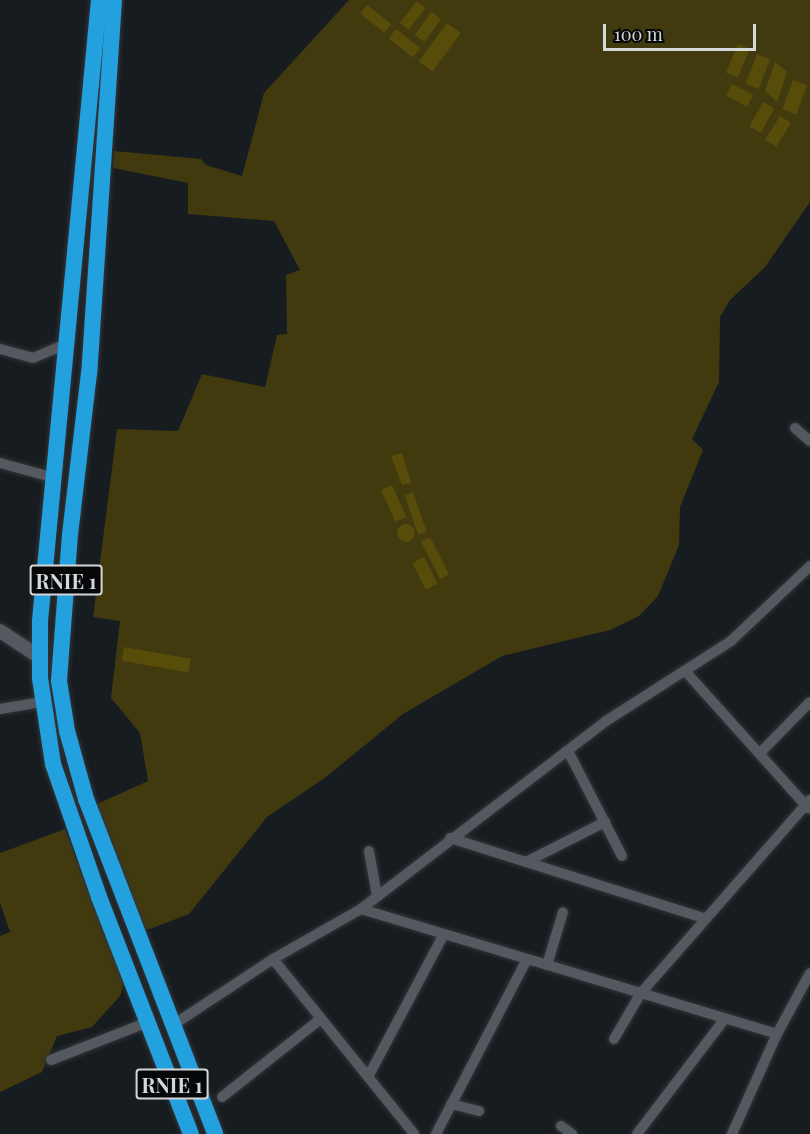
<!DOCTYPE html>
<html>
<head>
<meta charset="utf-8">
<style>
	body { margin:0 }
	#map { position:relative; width:810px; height:1134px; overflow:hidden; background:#171c20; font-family:"Playfair Display",serif }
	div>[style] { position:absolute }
	.green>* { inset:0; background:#423a0f }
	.water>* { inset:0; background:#574c0a; transform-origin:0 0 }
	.round { border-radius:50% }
	.roads { filter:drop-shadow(0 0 2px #323538) drop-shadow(0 0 2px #323538) }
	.minor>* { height:10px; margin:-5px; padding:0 5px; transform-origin:5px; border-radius:5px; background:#53595e }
	.tertiary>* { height:14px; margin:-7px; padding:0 7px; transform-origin:7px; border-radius:7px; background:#53595e }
	.trunk>* { height:16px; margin:-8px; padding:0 8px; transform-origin:8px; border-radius:8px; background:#23a0de }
	span { translate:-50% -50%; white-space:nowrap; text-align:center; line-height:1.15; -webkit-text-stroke:4.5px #050708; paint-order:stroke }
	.shield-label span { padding:2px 4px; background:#050708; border:2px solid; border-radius:4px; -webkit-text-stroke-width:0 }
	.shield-label { font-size:20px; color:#d5d8db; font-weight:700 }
	.scale { position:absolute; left:603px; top:24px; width:153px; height:27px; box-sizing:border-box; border:3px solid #d5d8db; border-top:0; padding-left:8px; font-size:18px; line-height:21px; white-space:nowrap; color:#d5d8db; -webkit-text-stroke:4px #050708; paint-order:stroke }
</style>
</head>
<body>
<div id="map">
	<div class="green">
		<div style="clip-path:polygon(349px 0,810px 0,810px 202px,765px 267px,730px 300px,720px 317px,719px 382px,692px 439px,703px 450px,680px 507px,679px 545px,658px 596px,639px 616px,610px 630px,502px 656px,403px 714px,326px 777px,267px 817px,189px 914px,150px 929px,132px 929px,84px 810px,148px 781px,140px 733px,111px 698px,120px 621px,93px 617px,117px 429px,178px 431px,202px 374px,265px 387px,277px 335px,287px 334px,286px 275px,300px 270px,274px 221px,188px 214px,188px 183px,113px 168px,114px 151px,201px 159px,206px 165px,242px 176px,264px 93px)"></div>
		<div style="clip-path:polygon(65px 829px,124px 983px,120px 996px,92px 1027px,57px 1036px,42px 1072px,0 1092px,0 936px,10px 932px,0 903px,0 853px)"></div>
	</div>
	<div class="water">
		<div style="left:417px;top:1px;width:11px;height:28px;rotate:38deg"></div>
		<div style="left:367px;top:5px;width:31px;height:11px;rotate:38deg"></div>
		<div style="left:431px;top:12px;width:12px;height:28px;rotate:35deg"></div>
		<div style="left:447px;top:23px;width:17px;height:48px;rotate:36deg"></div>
		<div style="left:396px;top:29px;width:31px;height:12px;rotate:38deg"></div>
		<div style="left:738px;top:44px;width:13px;height:31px;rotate:23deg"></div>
		<div style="left:757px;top:54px;width:14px;height:32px;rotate:21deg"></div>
		<div style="clip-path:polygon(775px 62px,787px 72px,777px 102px,765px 91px)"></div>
		<div style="left:793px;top:80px;width:15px;height:31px;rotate:20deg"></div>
		<div style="left:732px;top:84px;width:24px;height:13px;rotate:28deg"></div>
		<div style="left:763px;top:102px;width:13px;height:28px;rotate:29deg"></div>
		<div style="left:780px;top:116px;width:13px;height:28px;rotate:32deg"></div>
		<div style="clip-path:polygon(402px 453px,411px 483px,402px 485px,391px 456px)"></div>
		<div style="left:392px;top:485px;width:35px;height:12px;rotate:66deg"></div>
		<div style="left:413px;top:492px;width:42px;height:9px;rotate:71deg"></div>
		<div class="round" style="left:397px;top:524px;width:18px;height:18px"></div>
		<div style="left:430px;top:537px;width:42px;height:10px;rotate:63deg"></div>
		<div style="left:424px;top:557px;width:30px;height:13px;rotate:63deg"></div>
		<div style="left:124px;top:647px;width:68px;height:14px;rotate:10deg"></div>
	</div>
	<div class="roads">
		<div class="minor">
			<div style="left:0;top:349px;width:34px;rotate:15deg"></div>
			<div style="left:33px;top:358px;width:38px;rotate:-23deg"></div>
			<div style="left:795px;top:428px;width:20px;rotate:41deg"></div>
			<div style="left:0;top:463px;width:57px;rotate:15.3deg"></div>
			<div style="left:686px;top:672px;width:183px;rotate:48.1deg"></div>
			<div style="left:0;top:709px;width:43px;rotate:-9.5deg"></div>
			<div style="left:568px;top:751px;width:118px;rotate:62.8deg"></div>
			<div style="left:760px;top:753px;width:71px;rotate:-45.6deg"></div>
			<div style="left:450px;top:838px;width:265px;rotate:17.5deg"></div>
			<div style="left:369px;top:851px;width:46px;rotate:79.9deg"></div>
			<div style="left:526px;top:862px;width:89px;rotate:-26.9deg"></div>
			<div style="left:361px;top:909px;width:434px;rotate:16.7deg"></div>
			<div style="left:273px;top:959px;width:225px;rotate:51.1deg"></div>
			<div style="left:547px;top:965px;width:55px;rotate:-73.2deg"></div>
			<div style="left:173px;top:1025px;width:120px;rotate:-33.4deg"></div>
			<div style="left:273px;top:959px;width:101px;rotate:-29.6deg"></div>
			<div style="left:361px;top:909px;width:309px;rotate:-37.5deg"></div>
			<div style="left:606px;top:721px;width:148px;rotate:-32.6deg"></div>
			<div style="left:731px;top:641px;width:109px;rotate:-43.5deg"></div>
			<div style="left:614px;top:1039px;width:53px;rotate:-59.6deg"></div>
			<div style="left:641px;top:993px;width:257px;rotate:-48.8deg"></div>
			<div style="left:51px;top:1060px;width:104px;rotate:-21.4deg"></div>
			<div style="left:368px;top:1077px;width:162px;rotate:-62deg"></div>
			<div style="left:222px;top:1097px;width:124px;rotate:-38.4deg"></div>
			<div style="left:451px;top:1104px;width:29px;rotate:14deg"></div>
			<div style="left:561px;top:1126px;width:14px;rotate:36deg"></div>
			<div style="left:436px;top:1134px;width:197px;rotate:-62.5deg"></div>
			<div style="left:637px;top:1134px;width:143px;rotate:-52.7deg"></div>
			<div style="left:732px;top:1134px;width:110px;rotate:-65.8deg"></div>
			<div style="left:777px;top:1034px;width:69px;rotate:-61.6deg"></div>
		</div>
		<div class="tertiary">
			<div style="left:0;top:631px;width:49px;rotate:33.4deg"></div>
		</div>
		<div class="trunk">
			<div style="left:99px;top:0;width:624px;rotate:95.43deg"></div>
			<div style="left:40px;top:621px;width:57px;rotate:90deg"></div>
			<div style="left:40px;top:678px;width:87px;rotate:81.4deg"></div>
			<div style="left:53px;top:764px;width:141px;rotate:70.9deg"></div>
			<div style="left:99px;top:897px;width:254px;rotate:68.8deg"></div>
			<div style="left:114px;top:0;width:374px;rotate:93.8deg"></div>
			<div style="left:89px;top:373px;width:162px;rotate:96.7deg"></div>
			<div style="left:70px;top:534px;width:147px;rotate:94.3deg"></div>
			<div style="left:59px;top:681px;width:51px;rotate:80.9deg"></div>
			<div style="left:67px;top:731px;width:71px;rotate:74.4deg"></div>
			<div style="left:86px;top:799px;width:359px;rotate:68.9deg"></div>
		</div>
	</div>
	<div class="shield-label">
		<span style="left:66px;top:580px">RNIE 1</span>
		<span style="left:172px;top:1084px">RNIE 1</span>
	</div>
	<div class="scale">100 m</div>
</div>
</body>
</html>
